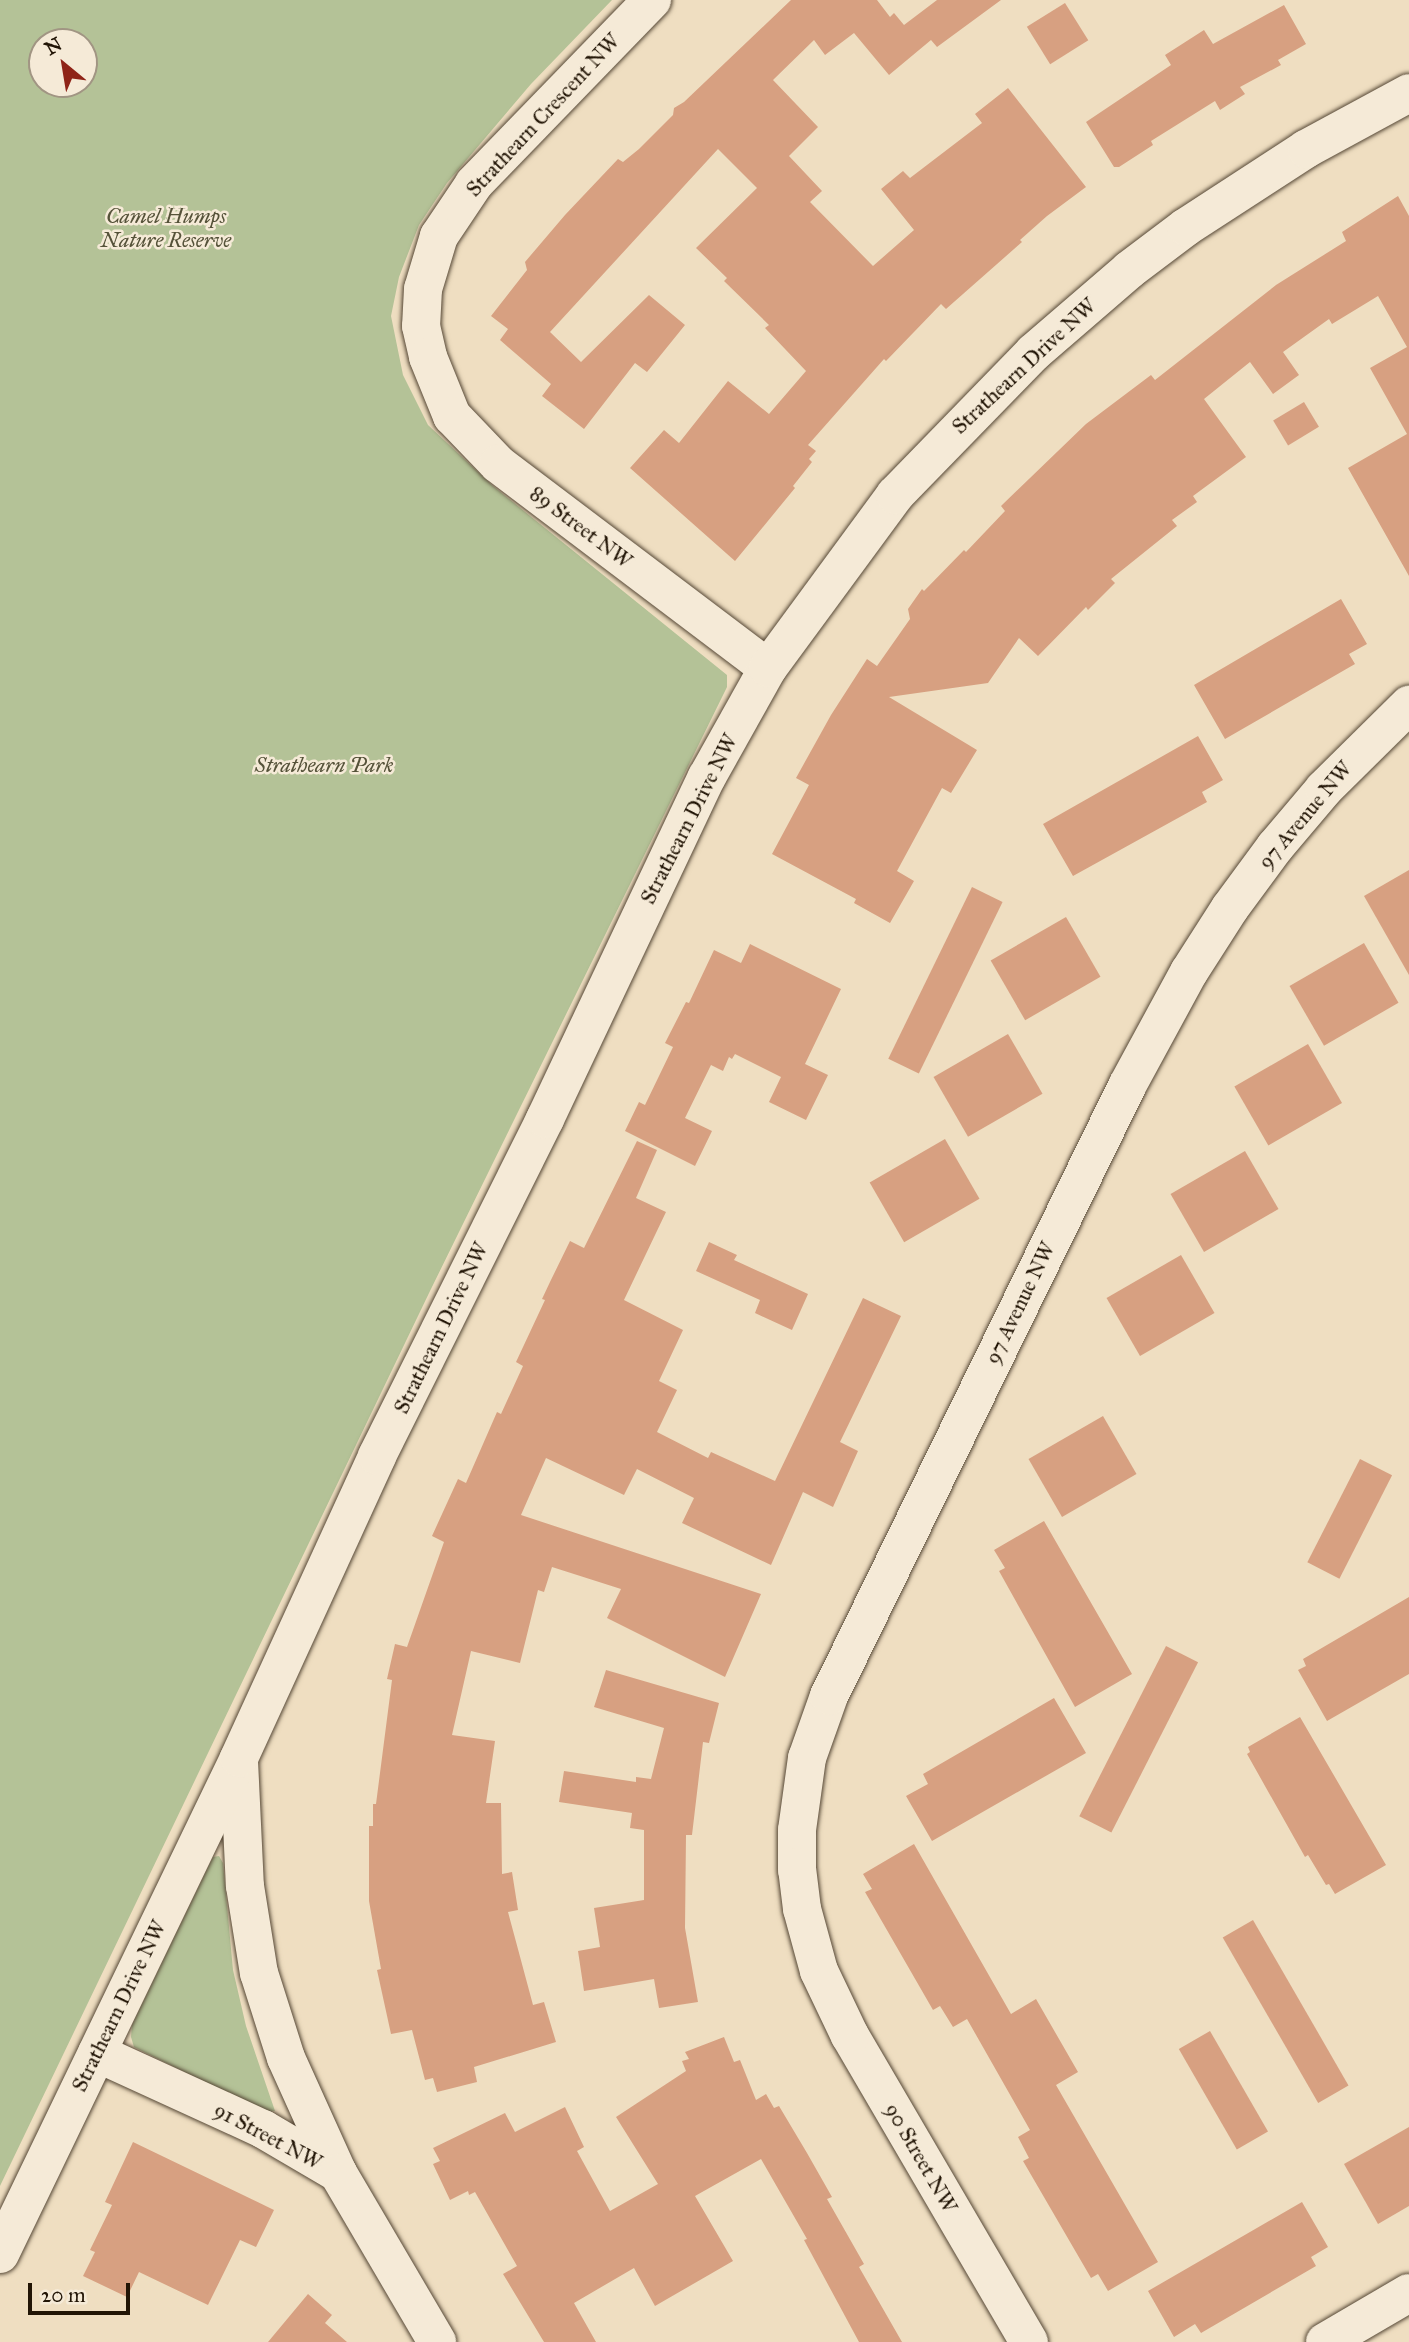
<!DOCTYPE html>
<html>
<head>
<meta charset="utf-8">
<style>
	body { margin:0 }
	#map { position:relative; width:1409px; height:2342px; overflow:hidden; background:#efdec1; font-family:"IM FELL Great Primer",serif }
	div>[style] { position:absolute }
	.green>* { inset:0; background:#b4c297 }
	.building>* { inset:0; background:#d7a081; transform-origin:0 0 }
	.roads { filter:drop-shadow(0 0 2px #554735) drop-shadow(0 0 2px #554735) }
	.street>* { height:38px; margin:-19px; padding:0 19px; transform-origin:19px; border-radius:19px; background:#f5ead7 }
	span { translate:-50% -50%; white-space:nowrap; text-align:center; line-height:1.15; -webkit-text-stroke:5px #f5ead7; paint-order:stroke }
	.street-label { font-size:21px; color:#221506 }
	.park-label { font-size:21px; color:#555239; font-style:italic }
	.north { position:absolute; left:28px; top:28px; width:70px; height:70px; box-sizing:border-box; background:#f5ead7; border:2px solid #a19583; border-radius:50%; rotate:330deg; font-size:19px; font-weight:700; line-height:28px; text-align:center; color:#221506 }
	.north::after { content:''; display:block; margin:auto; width:24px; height:32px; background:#8f2418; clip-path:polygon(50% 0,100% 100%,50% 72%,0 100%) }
	.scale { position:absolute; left:28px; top:2283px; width:102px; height:32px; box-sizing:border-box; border:4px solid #221506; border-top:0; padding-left:9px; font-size:21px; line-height:24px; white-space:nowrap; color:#221506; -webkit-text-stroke:5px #f5ead7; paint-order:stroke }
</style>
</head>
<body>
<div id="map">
	<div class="green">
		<div style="clip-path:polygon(evenodd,0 0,612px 0,531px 84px,447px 183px,419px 225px,399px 277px,391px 316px,403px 375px,428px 425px,493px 486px,727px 675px,727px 687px,430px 1291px,0 2186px,0 0,42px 42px,84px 42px,84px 84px,42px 84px,42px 42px)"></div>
		<div style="clip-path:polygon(219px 1856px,223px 1863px,233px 1970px,246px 2026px,275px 2111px,266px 2112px,146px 2053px,134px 2047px,131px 2037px,132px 2025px,213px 1857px)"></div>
	</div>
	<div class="building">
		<div style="clip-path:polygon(791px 0,877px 0,890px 17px,894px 13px,904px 25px,937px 0,1001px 0,937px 47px,931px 40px,889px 75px,854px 33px,825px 55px,814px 40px,773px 80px,818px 127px,789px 156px,822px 191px,810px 202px,873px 266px,914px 230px,881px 189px,903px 171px,910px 178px,982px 123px,975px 114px,1008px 88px,1086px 187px,1047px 216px,1020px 240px,1022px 242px,946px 309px,941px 304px,886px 361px,884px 359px,808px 445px,816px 451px,809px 459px,812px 462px,793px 486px,795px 488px,735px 561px,630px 468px,664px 430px,679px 443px,728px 381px,769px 414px,806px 371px,765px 328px,769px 325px,724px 281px,727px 278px,696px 248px,757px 188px,718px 149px,550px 332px,581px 362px,649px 295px,685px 325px,647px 372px,635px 363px,584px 429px,542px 396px,551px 384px,500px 340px,508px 329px,491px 316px,527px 270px,525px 262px,565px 215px,618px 159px,623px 162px,639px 149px,673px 115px,674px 108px,684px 102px)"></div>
		<div style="left:1065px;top:3px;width:44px;height:45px;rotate:58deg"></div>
		<div style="clip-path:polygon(1284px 5px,1306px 44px,1278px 60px,1281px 65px,1240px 87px,1245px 94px,1220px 110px,1215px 101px,1151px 141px,1153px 145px,1119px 167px,1114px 167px,1086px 122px,1171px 65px,1165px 55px,1204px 30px,1213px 44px)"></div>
		<div style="clip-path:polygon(1398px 196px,1409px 216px,1409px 576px,1348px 468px,1407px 434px,1370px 368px,1407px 347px,1378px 296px,1332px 324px,1329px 319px,1283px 352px,1299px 375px,1273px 394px,1250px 362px,1204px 399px,1246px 457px,1193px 496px,1197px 502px,1172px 520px,1177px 526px,1111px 579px,1115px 583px,1088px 610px,1086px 607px,1038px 656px,1019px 638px,988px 683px,889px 697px,977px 750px,951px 793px,942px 788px,897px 871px,914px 881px,890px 923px,854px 903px,856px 899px,772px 854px,809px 785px,796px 778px,831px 715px,867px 659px,877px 666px,910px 619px,908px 609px,922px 589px,924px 591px,964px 550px,966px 552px,1005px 511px,1001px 506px,1086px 424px,1151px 375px,1155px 380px,1276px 285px,1346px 241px,1342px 232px)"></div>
		<div style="left:1304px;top:402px;width:29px;height:36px;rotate:59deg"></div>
		<div style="clip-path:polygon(1341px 599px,1367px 644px,1349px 654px,1355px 664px,1225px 739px,1194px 685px)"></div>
		<div style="clip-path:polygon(1198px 736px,1223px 780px,1202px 792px,1207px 802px,1073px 876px,1043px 824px)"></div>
		<div style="clip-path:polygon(1409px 870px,1409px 975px,1364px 896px)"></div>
		<div style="left:972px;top:887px;width:34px;height:191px;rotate:26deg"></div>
		<div style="left:1066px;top:917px;width:69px;height:87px;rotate:60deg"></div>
		<div style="left:1364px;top:943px;width:69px;height:86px;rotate:60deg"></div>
		<div style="clip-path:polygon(750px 944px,841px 989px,805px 1064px,828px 1075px,806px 1120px,769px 1102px,781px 1077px,735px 1054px,732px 1059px,729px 1057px,723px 1071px,711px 1065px,685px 1118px,712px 1131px,695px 1166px,625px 1131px,639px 1102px,645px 1105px,673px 1047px,665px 1043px,686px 1002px,689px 1003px,714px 950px,741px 963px)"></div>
		<div style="left:1008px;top:1034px;width:69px;height:86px;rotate:60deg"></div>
		<div style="left:1308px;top:1044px;width:68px;height:85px;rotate:60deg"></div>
		<div style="left:945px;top:1139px;width:69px;height:87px;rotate:60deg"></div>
		<div style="clip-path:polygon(637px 1141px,657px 1150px,636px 1198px,666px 1212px,624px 1300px,683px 1330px,659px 1381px,677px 1390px,657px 1432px,708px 1458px,711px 1452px,775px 1481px,863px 1298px,901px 1316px,840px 1442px,858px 1451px,833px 1507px,803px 1492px,771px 1565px,682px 1523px,694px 1498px,637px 1469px,624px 1495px,546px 1458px,521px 1515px,761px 1594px,725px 1677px,607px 1618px,621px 1589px,552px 1567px,544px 1592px,538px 1590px,520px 1663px,471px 1651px,452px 1735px,495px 1741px,486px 1803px,501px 1803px,502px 1874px,512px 1872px,518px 1910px,508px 1912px,533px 2005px,544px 2002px,556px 2042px,474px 2067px,477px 2082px,437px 2092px,433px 2078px,425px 2080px,412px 2030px,391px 2034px,377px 1970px,381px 1969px,369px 1901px,369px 1826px,373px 1826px,373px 1804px,376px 1804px,392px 1680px,387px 1679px,395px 1644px,407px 1647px,444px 1542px,432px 1536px,458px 1479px,466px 1483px,497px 1412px,501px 1414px,523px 1366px,516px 1362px,545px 1300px,542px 1299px,550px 1282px,570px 1241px,584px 1248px)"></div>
		<div style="left:1245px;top:1151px;width:67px;height:86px;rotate:60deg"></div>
		<div style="clip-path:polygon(709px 1242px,737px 1255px,734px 1260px,808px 1294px,792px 1330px,755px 1313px,760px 1300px,696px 1271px)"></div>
		<div style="left:1181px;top:1255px;width:67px;height:86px;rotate:60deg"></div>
		<div style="left:1103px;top:1416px;width:67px;height:86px;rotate:60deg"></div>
		<div style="left:1360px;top:1459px;width:36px;height:116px;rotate:27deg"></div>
		<div style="clip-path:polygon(1044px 1521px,1132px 1674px,1075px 1707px,999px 1571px,1005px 1568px,994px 1550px)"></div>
		<div style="clip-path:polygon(1409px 1597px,1409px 1674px,1327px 1721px,1298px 1670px,1306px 1666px,1303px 1659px)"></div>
		<div style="left:1166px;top:1646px;width:36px;height:191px;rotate:27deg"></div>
		<div style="clip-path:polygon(606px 1670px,719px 1703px,709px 1743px,703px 1742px,692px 1835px,686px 1835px,685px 1928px,698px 2002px,659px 2008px,654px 1979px,584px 1991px,578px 1951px,600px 1947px,594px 1908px,644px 1900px,644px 1830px,630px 1828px,632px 1813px,559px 1802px,564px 1771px,636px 1782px,636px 1777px,651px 1779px,664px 1728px,594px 1707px)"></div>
		<div style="clip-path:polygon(1054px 1698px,1086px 1753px,932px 1841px,906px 1796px,928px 1784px,923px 1774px)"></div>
		<div style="clip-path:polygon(1300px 1717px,1386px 1865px,1335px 1894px,1329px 1884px,1326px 1885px,1308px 1855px,1305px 1857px,1247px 1754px,1250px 1752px,1248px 1747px)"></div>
		<div style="clip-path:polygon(914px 1844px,1011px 2014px,1036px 1999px,1078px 2072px,1056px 2085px,1158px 2262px,1108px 2291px,1098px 2274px,1091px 2278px,1023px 2161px,1029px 2158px,1018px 2137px,1030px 2130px,967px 2019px,953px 2027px,940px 2006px,933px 2010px,865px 1892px,872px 1889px,863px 1874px)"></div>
		<div style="left:1253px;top:1920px;width:191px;height:35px;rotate:60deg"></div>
		<div style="left:1210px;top:2031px;width:116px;height:36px;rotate:60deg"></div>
		<div style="clip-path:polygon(724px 2037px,734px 2062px,740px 2060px,756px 2100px,766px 2094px,774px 2108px,779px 2106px,807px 2153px,832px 2197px,827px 2199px,864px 2264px,859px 2267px,902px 2342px,859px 2342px,804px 2240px,807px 2239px,761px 2159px,695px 2196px,733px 2261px,655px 2306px,634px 2268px,574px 2303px,596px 2342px,544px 2342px,503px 2274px,517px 2266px,475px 2192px,469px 2195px,468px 2191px,450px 2200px,433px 2164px,440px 2161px,433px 2148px,505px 2113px,515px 2132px,565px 2107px,584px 2147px,577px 2151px,610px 2211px,658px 2184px,616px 2117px,686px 2071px,682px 2061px,689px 2059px,685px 2052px)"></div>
		<div style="clip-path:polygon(1409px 2127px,1409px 2206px,1378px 2224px,1344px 2164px)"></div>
		<div style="clip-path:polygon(133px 2142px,274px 2210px,256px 2247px,240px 2240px,208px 2305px,139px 2272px,127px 2297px,83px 2276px,95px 2252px,90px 2250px,112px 2205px,105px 2202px)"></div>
		<div style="clip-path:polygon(1302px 2202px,1328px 2247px,1311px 2257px,1316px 2266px,1201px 2333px,1195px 2324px,1174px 2337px,1148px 2291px)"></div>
		<div style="clip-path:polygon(308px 2294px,332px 2315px,325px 2323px,347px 2342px,268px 2342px)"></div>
	</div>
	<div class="roads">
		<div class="street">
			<div style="left:652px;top:0;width:256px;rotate:134.1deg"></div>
			<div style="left:474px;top:184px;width:63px;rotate:123.9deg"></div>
			<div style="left:439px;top:236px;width:55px;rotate:106.8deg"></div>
			<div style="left:423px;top:289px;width:37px;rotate:93deg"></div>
			<div style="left:421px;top:326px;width:32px;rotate:77deg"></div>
			<div style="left:428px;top:357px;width:64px;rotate:67.9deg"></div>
			<div style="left:452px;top:416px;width:66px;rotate:46.2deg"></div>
			<div style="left:498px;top:464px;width:338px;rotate:37.1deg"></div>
			<div style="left:239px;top:1761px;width:125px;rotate:87.3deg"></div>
			<div style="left:245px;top:1886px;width:88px;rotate:80.9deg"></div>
			<div style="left:259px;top:1973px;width:89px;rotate:72.4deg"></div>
			<div style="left:286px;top:2058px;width:126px;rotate:65.7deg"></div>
			<div style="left:97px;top:2053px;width:183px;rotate:24.6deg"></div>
			<div style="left:263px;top:2129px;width:87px;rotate:30.4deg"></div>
			<div style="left:338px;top:2173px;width:196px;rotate:59.6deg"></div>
			<div style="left:0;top:2254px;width:551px;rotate:-64.27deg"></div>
			<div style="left:239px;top:1758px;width:332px;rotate:-65.4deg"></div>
			<div style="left:377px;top:1456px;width:377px;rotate:-63.5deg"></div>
			<div style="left:545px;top:1119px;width:378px;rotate:-64.7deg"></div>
			<div style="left:707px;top:777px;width:125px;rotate:-60.8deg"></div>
			<div style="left:768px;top:668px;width:215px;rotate:-53.7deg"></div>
			<div style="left:895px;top:495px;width:198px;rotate:-45.8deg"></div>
			<div style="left:1033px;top:353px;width:127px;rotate:-40.8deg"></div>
			<div style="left:1129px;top:270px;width:71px;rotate:-37deg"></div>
			<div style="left:1186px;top:227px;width:143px;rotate:-33deg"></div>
			<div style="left:1306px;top:149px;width:117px;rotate:-28.5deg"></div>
			<div style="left:1029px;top:2342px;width:355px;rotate:-120.3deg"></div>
			<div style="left:850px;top:2036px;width:72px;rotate:-115.5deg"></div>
			<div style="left:819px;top:1971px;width:64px;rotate:-105.3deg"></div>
			<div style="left:802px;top:1909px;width:39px;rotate:-97deg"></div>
			<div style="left:797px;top:1870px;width:40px;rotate:-90deg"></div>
			<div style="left:797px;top:1830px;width:73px;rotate:-82.1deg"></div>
			<div style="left:807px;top:1758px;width:66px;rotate:-70.5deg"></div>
			<div style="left:829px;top:1696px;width:679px;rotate:-63.96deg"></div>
			<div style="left:1127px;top:1086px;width:130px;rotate:-61.5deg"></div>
			<div style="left:1189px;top:972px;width:76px;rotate:-57.4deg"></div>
			<div style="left:1230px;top:908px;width:76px;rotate:-53.6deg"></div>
			<div style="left:1275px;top:847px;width:76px;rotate:-49.8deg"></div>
			<div style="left:1324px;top:789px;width:120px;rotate:-44.7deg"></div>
			<div style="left:1325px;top:2342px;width:97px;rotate:-30.3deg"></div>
		</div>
	</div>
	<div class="street-label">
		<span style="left:543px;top:115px;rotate:-47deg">Strathearn Crescent NW</span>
		<span style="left:1024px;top:366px;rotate:-43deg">Strathearn Drive NW</span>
		<span style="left:581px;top:527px;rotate:37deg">89 Street NW</span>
		<span style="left:1305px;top:815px;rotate:-50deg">97 Avenue NW</span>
		<span style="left:689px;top:819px;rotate:-63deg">Strathearn Drive NW</span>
		<span style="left:1020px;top:1303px;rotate:-64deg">97 Avenue NW</span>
		<span style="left:441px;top:1328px;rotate:-64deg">Strathearn Drive NW</span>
		<span style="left:119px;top:2006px;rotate:-64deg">Strathearn Drive NW</span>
		<span style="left:268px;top:2136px;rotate:28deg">91 Street NW</span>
		<span style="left:921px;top:2158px;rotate:60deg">90 Street NW</span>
	</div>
	<div class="park-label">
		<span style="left:166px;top:228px">Camel Humps<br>Nature Reserve</span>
		<span style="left:324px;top:765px">Strathearn Park</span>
	</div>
	<div class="north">N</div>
	<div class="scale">20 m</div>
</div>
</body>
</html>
